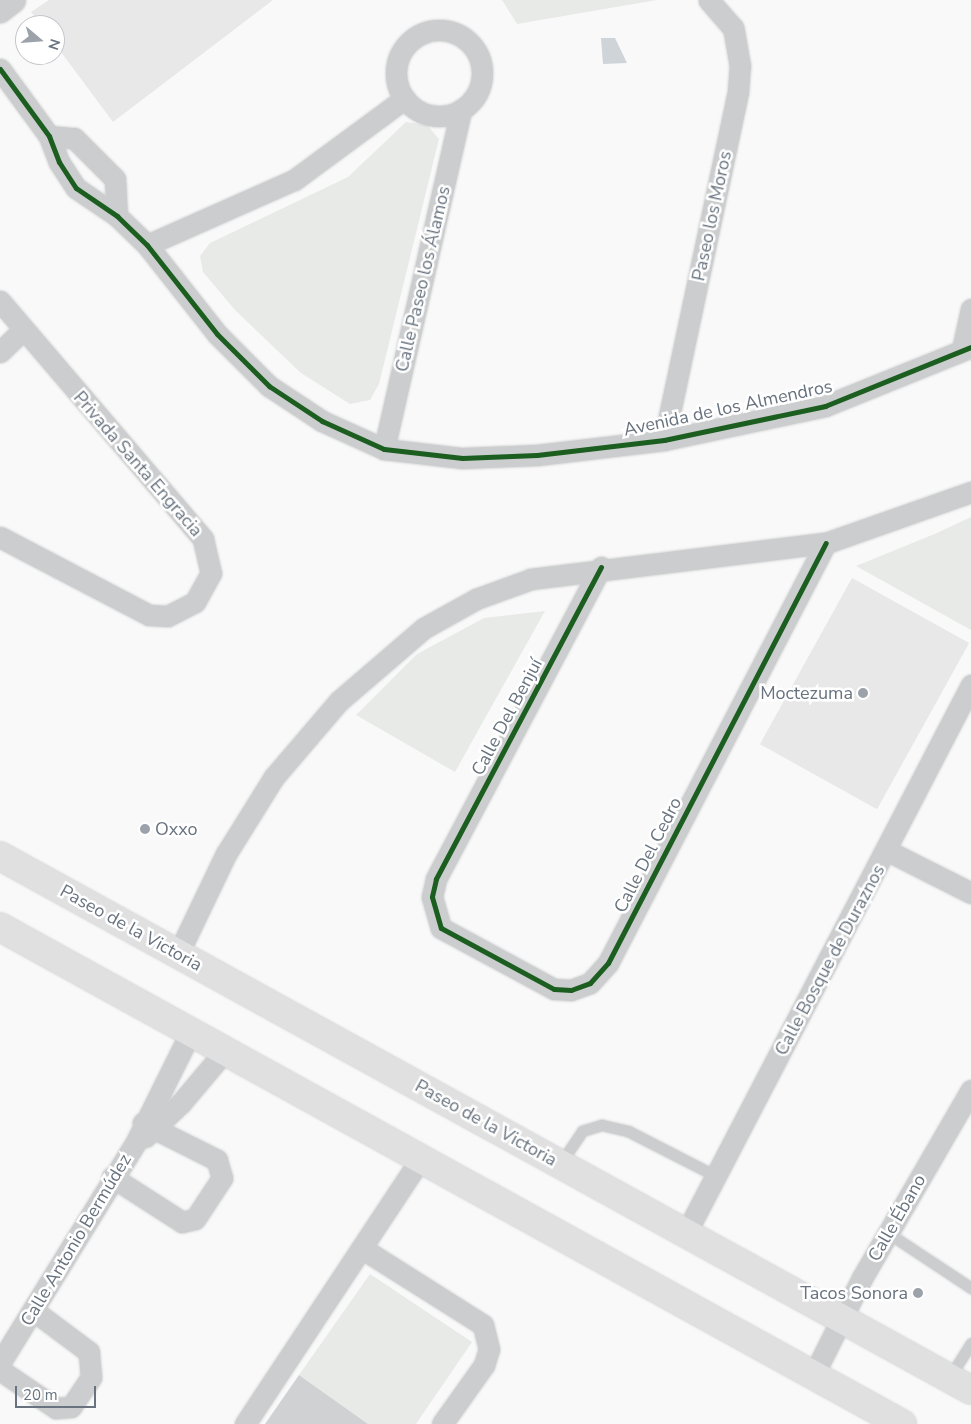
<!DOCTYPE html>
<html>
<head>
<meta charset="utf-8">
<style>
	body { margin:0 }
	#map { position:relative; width:971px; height:1424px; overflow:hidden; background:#f9f9f9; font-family:"Nunito Sans",sans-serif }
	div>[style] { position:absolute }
	.built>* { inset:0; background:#e8e8e9; transform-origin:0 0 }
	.green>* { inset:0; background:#e8eae7 }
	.water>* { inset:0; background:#ced4d7 }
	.building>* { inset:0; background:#d0d1d2 }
	.roads { filter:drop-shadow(0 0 1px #d5d6d7) drop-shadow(0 0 1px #d5d6d7) }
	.service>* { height:11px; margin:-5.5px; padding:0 5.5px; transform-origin:5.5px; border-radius:5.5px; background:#cccdce }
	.minor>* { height:21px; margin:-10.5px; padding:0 10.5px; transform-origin:10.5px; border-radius:10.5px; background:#cccdce }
	.minor>.ring { margin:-10.5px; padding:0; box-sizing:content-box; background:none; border:21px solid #cccdce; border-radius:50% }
	.tertiary>* { height:26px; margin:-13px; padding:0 13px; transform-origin:13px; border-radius:13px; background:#cccdce }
	.primary>* { height:28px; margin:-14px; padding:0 14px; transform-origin:14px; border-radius:14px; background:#e0e0e1 }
	.cycleway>* { height:5px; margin:-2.5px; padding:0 2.5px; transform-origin:2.5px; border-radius:2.5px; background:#1b5e20 }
	.dots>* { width:14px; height:14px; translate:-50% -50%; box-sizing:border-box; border:2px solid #fff; border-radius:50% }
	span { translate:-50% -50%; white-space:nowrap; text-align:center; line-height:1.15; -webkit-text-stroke:5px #fff; paint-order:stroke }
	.street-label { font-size:18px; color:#68737f }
	.poi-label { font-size:18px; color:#68737f }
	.right { translate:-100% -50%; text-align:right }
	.left { translate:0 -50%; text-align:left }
	.north { position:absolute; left:15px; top:15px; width:50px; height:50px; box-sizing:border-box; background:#fff; border:1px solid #c3c7cc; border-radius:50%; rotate:108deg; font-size:14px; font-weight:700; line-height:20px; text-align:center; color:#68737f }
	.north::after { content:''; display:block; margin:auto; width:18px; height:22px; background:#9ba2aa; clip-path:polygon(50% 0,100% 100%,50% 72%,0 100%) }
	.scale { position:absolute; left:15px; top:1386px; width:81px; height:22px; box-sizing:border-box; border:2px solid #68737f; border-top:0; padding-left:6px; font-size:15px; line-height:18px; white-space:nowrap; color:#68737f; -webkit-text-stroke:4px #fff; paint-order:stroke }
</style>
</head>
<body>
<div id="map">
	<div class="built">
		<div style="clip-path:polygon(49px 0,273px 0,113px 122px,55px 44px,55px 25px,41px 25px,31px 12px)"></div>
		<div style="left:852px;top:578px;width:134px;height:190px;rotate:29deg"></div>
	</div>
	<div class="green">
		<div style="clip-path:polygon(502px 0,657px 0,517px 24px)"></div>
		<div style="clip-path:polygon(406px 122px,427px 125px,439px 139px,379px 384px,370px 400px,350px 404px,301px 373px,235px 310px,203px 272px,200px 256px,210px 243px,348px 177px)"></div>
		<div style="clip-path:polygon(971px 517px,971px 630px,856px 566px,937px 533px)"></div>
		<div style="clip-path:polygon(545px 611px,455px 772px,356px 715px,417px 654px,484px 618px)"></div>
		<div style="clip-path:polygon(370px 1274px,472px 1342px,416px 1424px,368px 1424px,299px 1375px)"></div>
	</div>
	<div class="water">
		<div style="clip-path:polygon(601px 38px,615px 38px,627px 63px,603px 64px)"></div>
	</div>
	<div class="building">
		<div style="clip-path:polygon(299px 1375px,368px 1424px,265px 1424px)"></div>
	</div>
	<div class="roads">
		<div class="service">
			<div style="left:560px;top:1164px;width:40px;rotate:-56deg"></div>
			<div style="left:582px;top:1131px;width:21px;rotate:-17deg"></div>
			<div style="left:602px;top:1125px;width:27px;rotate:13deg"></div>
			<div style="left:628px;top:1131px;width:99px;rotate:27.1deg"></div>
			<div style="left:888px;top:1233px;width:100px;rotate:33.5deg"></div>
			<div style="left:949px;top:1378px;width:41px;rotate:-57.8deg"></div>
		</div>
		<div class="minor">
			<div class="ring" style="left:396px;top:30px;width:65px;height:65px"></div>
			<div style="left:0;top:69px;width:83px;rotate:53.8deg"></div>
			<div style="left:49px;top:136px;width:28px;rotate:69deg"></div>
			<div style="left:59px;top:162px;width:31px;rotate:57deg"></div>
			<div style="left:76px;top:188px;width:50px;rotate:34.3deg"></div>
			<div style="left:117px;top:216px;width:42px;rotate:44deg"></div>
			<div style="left:147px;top:245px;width:113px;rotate:51.8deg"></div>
			<div style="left:217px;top:334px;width:74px;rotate:45deg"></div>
			<div style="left:269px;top:386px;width:64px;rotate:33.4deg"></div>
			<div style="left:322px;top:421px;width:68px;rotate:24.3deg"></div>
			<div style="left:384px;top:449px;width:79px;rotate:6.6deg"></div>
			<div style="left:462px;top:458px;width:75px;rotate:-2.3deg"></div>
			<div style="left:537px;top:455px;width:128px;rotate:-6.7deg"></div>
			<div style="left:664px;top:440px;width:165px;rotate:-11.9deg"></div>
			<div style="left:825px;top:406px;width:157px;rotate:-22deg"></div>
			<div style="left:49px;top:136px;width:25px;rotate:5deg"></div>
			<div style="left:74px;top:138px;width:58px;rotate:45deg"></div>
			<div style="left:115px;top:179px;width:37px;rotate:87deg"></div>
			<div style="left:147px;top:245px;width:161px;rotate:-23.9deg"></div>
			<div style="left:294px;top:180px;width:137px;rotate:-36.4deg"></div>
			<div style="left:0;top:301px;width:313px;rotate:49.5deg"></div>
			<div style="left:203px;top:539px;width:35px;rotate:77deg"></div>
			<div style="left:211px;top:573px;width:33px;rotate:119deg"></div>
			<div style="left:195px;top:602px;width:31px;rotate:153deg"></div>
			<div style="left:167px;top:616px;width:18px;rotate:-177deg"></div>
			<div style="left:149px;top:615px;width:168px;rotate:-152.4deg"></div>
			<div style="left:962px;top:350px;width:42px;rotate:-77.6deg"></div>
			<div style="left:0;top:352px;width:32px;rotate:-44deg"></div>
			<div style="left:664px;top:440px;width:356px;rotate:-78deg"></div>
			<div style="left:738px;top:92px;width:26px;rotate:-86deg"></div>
			<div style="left:740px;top:66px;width:39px;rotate:-100deg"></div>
			<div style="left:733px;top:28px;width:37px;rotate:-131deg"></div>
			<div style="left:384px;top:449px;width:348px;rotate:-77.2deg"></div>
			<div style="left:601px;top:567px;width:353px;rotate:117.9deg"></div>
			<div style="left:436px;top:879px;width:18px;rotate:103deg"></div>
			<div style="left:432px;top:897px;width:32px;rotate:74deg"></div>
			<div style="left:441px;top:928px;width:128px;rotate:28.4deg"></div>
			<div style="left:554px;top:989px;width:17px;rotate:3deg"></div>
			<div style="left:571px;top:990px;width:20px;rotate:-20deg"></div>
			<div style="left:590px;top:983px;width:27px;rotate:-48deg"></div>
			<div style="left:608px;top:963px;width:473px;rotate:-62.6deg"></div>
			<div style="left:888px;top:851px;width:93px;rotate:26.8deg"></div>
			<div style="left:178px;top:954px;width:111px;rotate:-64.4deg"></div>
			<div style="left:226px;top:854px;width:91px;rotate:-58.1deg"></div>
			<div style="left:274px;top:777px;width:100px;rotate:-49.5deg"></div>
			<div style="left:339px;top:701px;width:112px;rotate:-40.7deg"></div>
			<div style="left:424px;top:628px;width:60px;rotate:-29.1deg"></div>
			<div style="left:476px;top:599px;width:59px;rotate:-20deg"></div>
			<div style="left:531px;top:579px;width:297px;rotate:-7deg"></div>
			<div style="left:826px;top:543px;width:154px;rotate:-19.4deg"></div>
			<div style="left:145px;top:1137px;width:50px;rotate:-43.4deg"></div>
			<div style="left:181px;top:1103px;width:67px;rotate:-49.9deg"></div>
			<div style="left:112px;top:1177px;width:83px;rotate:32.7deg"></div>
			<div style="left:182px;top:1222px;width:13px;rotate:-13deg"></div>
			<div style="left:195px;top:1219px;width:49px;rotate:-56.6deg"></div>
			<div style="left:222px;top:1178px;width:19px;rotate:-106deg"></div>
			<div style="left:217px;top:1160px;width:83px;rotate:-153.4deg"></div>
			<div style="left:686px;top:1233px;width:618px;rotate:-62.52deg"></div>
			<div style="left:363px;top:1249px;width:142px;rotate:32.3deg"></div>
			<div style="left:483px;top:1325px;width:25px;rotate:76deg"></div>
			<div style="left:489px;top:1349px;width:17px;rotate:107deg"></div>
			<div style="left:484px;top:1365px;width:72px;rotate:125.4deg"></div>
			<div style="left:0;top:1363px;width:259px;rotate:-58.4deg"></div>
			<div style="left:136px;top:1142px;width:122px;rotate:-63.6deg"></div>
			<div style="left:0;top:1370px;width:68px;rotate:34.2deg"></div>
			<div style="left:56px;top:1408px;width:15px;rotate:-4deg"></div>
			<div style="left:71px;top:1407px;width:36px;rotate:-56deg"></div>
			<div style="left:91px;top:1377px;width:25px;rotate:-95deg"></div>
			<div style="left:89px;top:1352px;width:69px;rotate:-143.3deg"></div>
			<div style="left:814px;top:1374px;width:107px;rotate:-63.4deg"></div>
			<div style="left:862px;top:1278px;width:217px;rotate:-59.9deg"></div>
			<div style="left:245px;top:1424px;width:315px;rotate:-56.5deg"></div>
		</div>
		<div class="tertiary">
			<div style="left:0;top:10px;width:16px;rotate:-38deg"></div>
		</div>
		<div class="primary">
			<div style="left:0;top:856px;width:1108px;rotate:28.81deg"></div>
			<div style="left:0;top:927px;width:1030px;rotate:28.85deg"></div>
		</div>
	</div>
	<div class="cycleway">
		<div style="left:0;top:69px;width:83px;rotate:53.8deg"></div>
		<div style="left:49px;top:136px;width:28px;rotate:69deg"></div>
		<div style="left:59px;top:162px;width:31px;rotate:57deg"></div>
		<div style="left:76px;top:188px;width:50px;rotate:34.3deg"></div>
		<div style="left:117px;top:216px;width:42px;rotate:44deg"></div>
		<div style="left:147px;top:245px;width:113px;rotate:51.8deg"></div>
		<div style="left:217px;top:334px;width:74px;rotate:45deg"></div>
		<div style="left:269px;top:386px;width:64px;rotate:33.4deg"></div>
		<div style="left:322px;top:421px;width:68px;rotate:24.3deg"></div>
		<div style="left:384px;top:449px;width:79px;rotate:6.6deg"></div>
		<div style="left:462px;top:458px;width:75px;rotate:-2.3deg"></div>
		<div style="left:537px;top:455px;width:128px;rotate:-6.7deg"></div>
		<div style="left:664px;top:440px;width:165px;rotate:-11.9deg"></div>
		<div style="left:825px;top:406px;width:157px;rotate:-22deg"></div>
		<div style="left:601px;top:567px;width:353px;rotate:117.9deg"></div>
		<div style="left:436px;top:879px;width:18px;rotate:103deg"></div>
		<div style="left:432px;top:897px;width:32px;rotate:74deg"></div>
		<div style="left:441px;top:928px;width:128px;rotate:28.4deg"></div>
		<div style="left:554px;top:989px;width:17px;rotate:3deg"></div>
		<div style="left:571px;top:990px;width:20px;rotate:-20deg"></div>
		<div style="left:590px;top:983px;width:27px;rotate:-48deg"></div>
		<div style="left:608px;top:963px;width:473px;rotate:-62.6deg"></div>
	</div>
	<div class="dots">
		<div style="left:863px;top:693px;background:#9ba2aa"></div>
		<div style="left:145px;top:829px;background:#9ba2aa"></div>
		<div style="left:918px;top:1293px;background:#9ba2aa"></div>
	</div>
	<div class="street-label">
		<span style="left:712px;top:216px;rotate:-78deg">Paseo los Moros</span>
		<span style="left:423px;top:279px;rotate:-77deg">Calle Paseo los Álamos</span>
		<span style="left:728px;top:408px;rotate:-12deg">Avenida de los Almendros</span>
		<span style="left:138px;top:464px;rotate:49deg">Privada Santa Engracia</span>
		<span style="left:507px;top:717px;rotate:-62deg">Calle Del Benjuí</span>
		<span style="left:648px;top:855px;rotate:-63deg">Calle Del Cedro</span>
		<span style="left:131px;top:928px;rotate:29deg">Paseo de la Victoria</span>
		<span style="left:830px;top:960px;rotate:-62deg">Calle Bosque de Duraznos</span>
		<span style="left:486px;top:1123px;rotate:29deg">Paseo de la Victoria</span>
		<span style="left:897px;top:1218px;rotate:-60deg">Calle Ébano</span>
		<span style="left:76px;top:1240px;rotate:-59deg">Calle Antonio Bermúdez</span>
	</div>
	<div class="poi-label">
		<span class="right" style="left:853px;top:693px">Moctezuma</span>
		<span class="left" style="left:155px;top:829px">Oxxo</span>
		<span class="right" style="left:908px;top:1293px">Tacos Sonora</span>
	</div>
	<div class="north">N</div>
	<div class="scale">20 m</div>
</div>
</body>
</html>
